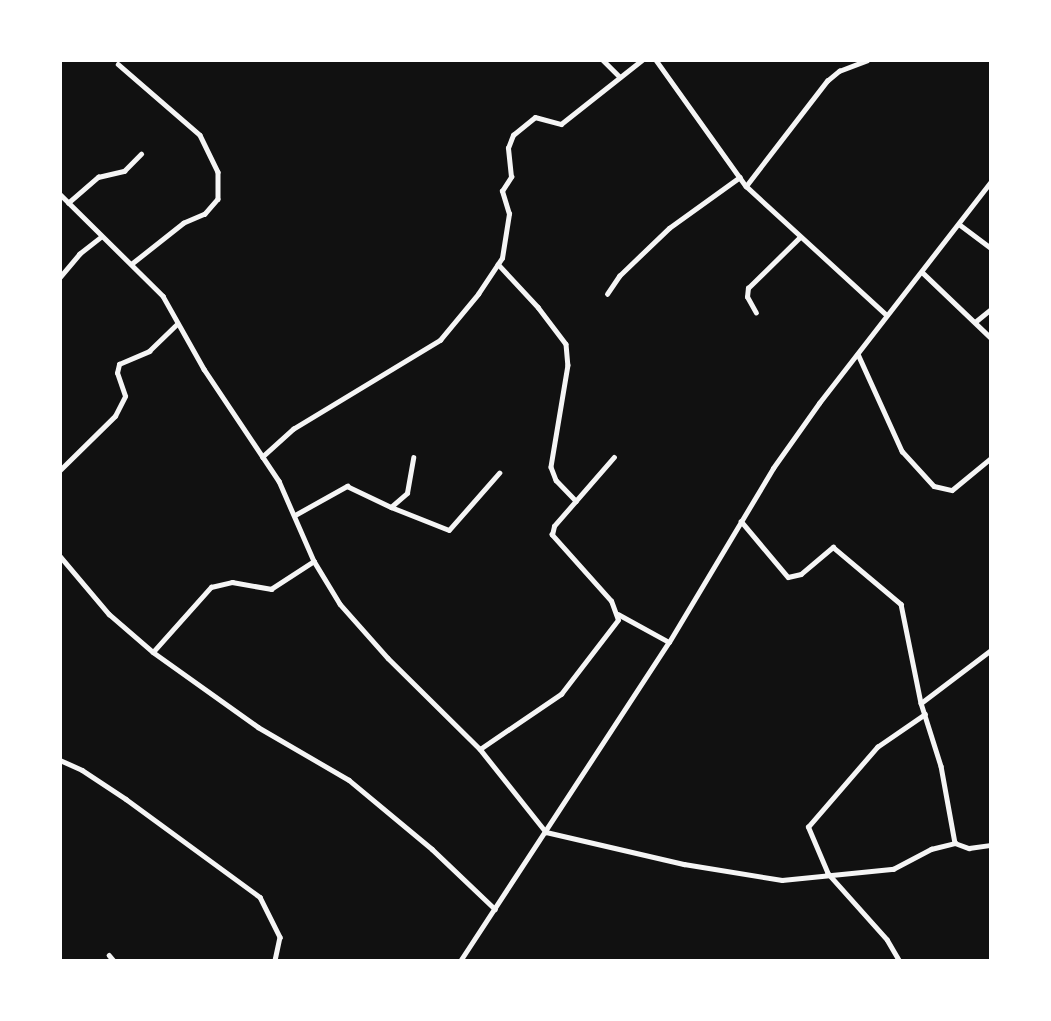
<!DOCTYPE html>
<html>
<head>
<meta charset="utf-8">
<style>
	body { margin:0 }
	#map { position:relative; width:1051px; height:1021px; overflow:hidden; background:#111; font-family:Lato,sans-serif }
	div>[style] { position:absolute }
	.minor>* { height:4.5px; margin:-2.25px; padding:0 2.25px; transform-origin:2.25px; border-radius:2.25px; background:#f5f5f5 }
	.tertiary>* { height:5px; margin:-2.5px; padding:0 2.5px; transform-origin:2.5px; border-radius:2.5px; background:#f5f5f5 }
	span { translate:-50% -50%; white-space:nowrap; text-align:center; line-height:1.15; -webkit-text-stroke:4.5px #fff; paint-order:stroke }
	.frame { position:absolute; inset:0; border:62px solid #fff; pointer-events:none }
</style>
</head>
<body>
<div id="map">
	<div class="minor">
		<div style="left:603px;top:60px;width:24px;rotate:45deg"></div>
		<div style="left:656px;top:60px;width:155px;rotate:54.5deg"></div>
		<div style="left:746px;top:186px;width:191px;rotate:42.5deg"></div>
		<div style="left:118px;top:64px;width:108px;rotate:40.9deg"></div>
		<div style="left:200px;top:135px;width:41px;rotate:64.1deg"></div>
		<div style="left:218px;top:172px;width:27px;rotate:90deg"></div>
		<div style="left:218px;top:199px;width:20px;rotate:131deg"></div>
		<div style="left:205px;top:214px;width:23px;rotate:157deg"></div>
		<div style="left:184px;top:223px;width:66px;rotate:141.7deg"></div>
		<div style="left:746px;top:186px;width:133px;rotate:-52.4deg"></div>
		<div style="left:827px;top:81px;width:16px;rotate:-40deg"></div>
		<div style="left:839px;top:71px;width:30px;rotate:-21deg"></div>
		<div style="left:60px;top:194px;width:145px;rotate:44.7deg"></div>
		<div style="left:163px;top:296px;width:84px;rotate:60.7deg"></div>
		<div style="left:204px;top:369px;width:135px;rotate:56.2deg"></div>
		<div style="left:279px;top:481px;width:87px;rotate:66.4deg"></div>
		<div style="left:314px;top:561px;width:50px;rotate:58.8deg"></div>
		<div style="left:340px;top:604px;width:72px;rotate:48.4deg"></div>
		<div style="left:388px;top:658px;width:129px;rotate:44.7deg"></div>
		<div style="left:480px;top:749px;width:106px;rotate:51.5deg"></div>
		<div style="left:546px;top:832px;width:142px;rotate:13.1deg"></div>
		<div style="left:684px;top:864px;width:99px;rotate:9.3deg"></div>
		<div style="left:782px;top:880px;width:112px;rotate:-5.7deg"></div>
		<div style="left:893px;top:869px;width:43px;rotate:-27.8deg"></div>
		<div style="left:931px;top:849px;width:25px;rotate:-14deg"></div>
		<div style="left:955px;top:843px;width:15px;rotate:20deg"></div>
		<div style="left:969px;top:848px;width:22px;rotate:-8deg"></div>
		<div style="left:68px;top:203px;width:40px;rotate:-41deg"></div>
		<div style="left:98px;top:177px;width:27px;rotate:-13deg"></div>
		<div style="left:124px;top:171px;width:24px;rotate:-45deg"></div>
		<div style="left:959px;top:224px;width:40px;rotate:37deg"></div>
		<div style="left:498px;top:264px;width:59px;rotate:47.1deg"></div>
		<div style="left:538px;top:307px;width:46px;rotate:52.9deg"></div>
		<div style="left:566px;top:344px;width:21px;rotate:85deg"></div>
		<div style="left:568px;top:365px;width:103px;rotate:99.5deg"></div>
		<div style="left:551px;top:467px;width:14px;rotate:69deg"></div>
		<div style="left:556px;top:480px;width:29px;rotate:46deg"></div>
		<div style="left:922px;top:272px;width:95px;rotate:43.7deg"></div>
		<div style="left:60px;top:277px;width:30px;rotate:-50deg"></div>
		<div style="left:79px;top:254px;width:28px;rotate:-38deg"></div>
		<div style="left:607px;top:294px;width:22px;rotate:-56deg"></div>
		<div style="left:619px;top:276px;width:69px;rotate:-43.8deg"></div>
		<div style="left:669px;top:228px;width:87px;rotate:-35.7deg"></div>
		<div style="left:756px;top:313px;width:18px;rotate:-119deg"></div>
		<div style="left:747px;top:297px;width:9px;rotate:-84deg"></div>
		<div style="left:748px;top:288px;width:71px;rotate:-44.4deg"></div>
		<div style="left:975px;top:322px;width:21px;rotate:-39deg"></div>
		<div style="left:858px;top:354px;width:107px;rotate:65.6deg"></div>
		<div style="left:902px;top:451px;width:47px;rotate:47.6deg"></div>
		<div style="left:934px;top:486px;width:18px;rotate:13deg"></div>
		<div style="left:952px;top:490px;width:50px;rotate:-39.4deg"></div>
		<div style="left:262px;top:457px;width:42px;rotate:-42.1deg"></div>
		<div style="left:293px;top:429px;width:172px;rotate:-31.2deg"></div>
		<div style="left:440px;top:340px;width:60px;rotate:-50.4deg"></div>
		<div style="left:478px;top:294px;width:43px;rotate:-56.3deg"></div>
		<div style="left:502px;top:258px;width:45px;rotate:-81deg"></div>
		<div style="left:509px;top:214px;width:24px;rotate:-107deg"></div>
		<div style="left:502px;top:191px;width:17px;rotate:-57deg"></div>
		<div style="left:511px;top:177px;width:29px;rotate:-96deg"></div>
		<div style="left:508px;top:148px;width:14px;rotate:-69deg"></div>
		<div style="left:513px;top:135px;width:28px;rotate:-39deg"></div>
		<div style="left:535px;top:117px;width:27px;rotate:15deg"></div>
		<div style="left:561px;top:124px;width:103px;rotate:-38.3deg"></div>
		<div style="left:60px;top:470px;width:77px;rotate:-44.5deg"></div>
		<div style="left:115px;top:416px;width:22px;rotate:-63deg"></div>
		<div style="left:125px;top:396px;width:24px;rotate:-109deg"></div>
		<div style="left:117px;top:373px;width:9px;rotate:-77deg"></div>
		<div style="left:119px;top:364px;width:33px;rotate:-23deg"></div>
		<div style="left:149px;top:351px;width:39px;rotate:-44deg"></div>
		<div style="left:391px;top:507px;width:62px;rotate:21.6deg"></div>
		<div style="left:449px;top:530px;width:76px;rotate:-48.7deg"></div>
		<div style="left:295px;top:515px;width:60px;rotate:-29.1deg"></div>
		<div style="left:347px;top:486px;width:49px;rotate:25.5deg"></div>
		<div style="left:391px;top:507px;width:21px;rotate:-41deg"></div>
		<div style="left:407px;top:493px;width:36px;rotate:-80deg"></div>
		<div style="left:741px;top:521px;width:73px;rotate:50deg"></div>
		<div style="left:788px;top:577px;width:13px;rotate:-13deg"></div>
		<div style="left:801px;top:574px;width:42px;rotate:-40.2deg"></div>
		<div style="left:833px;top:547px;width:89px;rotate:40deg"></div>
		<div style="left:901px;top:604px;width:101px;rotate:78.6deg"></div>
		<div style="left:921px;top:703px;width:66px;rotate:72.4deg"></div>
		<div style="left:941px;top:766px;width:78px;rotate:79.7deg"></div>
		<div style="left:60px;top:556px;width:76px;rotate:49.8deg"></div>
		<div style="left:109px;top:614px;width:58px;rotate:40.8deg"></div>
		<div style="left:153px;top:652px;width:129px;rotate:35.5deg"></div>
		<div style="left:258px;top:727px;width:105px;rotate:30.2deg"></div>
		<div style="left:349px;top:780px;width:108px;rotate:39.7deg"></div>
		<div style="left:432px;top:849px;width:87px;rotate:43.6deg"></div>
		<div style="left:618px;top:614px;width:58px;rotate:28.8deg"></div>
		<div style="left:153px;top:652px;width:87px;rotate:-48.3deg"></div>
		<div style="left:211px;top:587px;width:22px;rotate:-13deg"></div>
		<div style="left:232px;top:582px;width:40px;rotate:10deg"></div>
		<div style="left:271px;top:589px;width:51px;rotate:-33.1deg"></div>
		<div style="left:921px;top:703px;width:88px;rotate:-37.1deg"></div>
		<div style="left:480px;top:749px;width:98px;rotate:-34.2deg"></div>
		<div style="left:561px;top:694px;width:93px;rotate:-52.4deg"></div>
		<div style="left:618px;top:620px;width:20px;rotate:-110deg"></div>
		<div style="left:611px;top:601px;width:89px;rotate:-131.8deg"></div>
		<div style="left:552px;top:535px;width:9px;rotate:-77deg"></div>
		<div style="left:554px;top:526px;width:91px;rotate:-49deg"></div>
		<div style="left:60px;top:760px;width:24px;rotate:24deg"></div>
		<div style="left:82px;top:770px;width:53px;rotate:33.4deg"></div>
		<div style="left:126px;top:799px;width:166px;rotate:36.2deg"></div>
		<div style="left:260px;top:897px;width:45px;rotate:63.4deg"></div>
		<div style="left:280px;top:937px;width:25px;rotate:102deg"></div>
		<div style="left:109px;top:955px;width:8px;rotate:50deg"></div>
		<div style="left:899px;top:961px;width:24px;rotate:-120deg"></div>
		<div style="left:887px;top:940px;width:89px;rotate:-131.8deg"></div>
		<div style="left:828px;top:874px;width:51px;rotate:-113.1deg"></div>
		<div style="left:808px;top:827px;width:106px;rotate:-49.2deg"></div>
		<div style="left:877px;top:747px;width:58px;rotate:-34.5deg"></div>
	</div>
	<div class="tertiary">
		<div style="left:460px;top:961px;width:381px;rotate:-56.8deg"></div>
		<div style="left:669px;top:642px;width:203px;rotate:-59.1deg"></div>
		<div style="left:773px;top:468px;width:80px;rotate:-54.7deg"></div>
		<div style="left:819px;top:403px;width:281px;rotate:-52.2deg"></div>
	</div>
	<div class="frame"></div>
</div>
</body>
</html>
